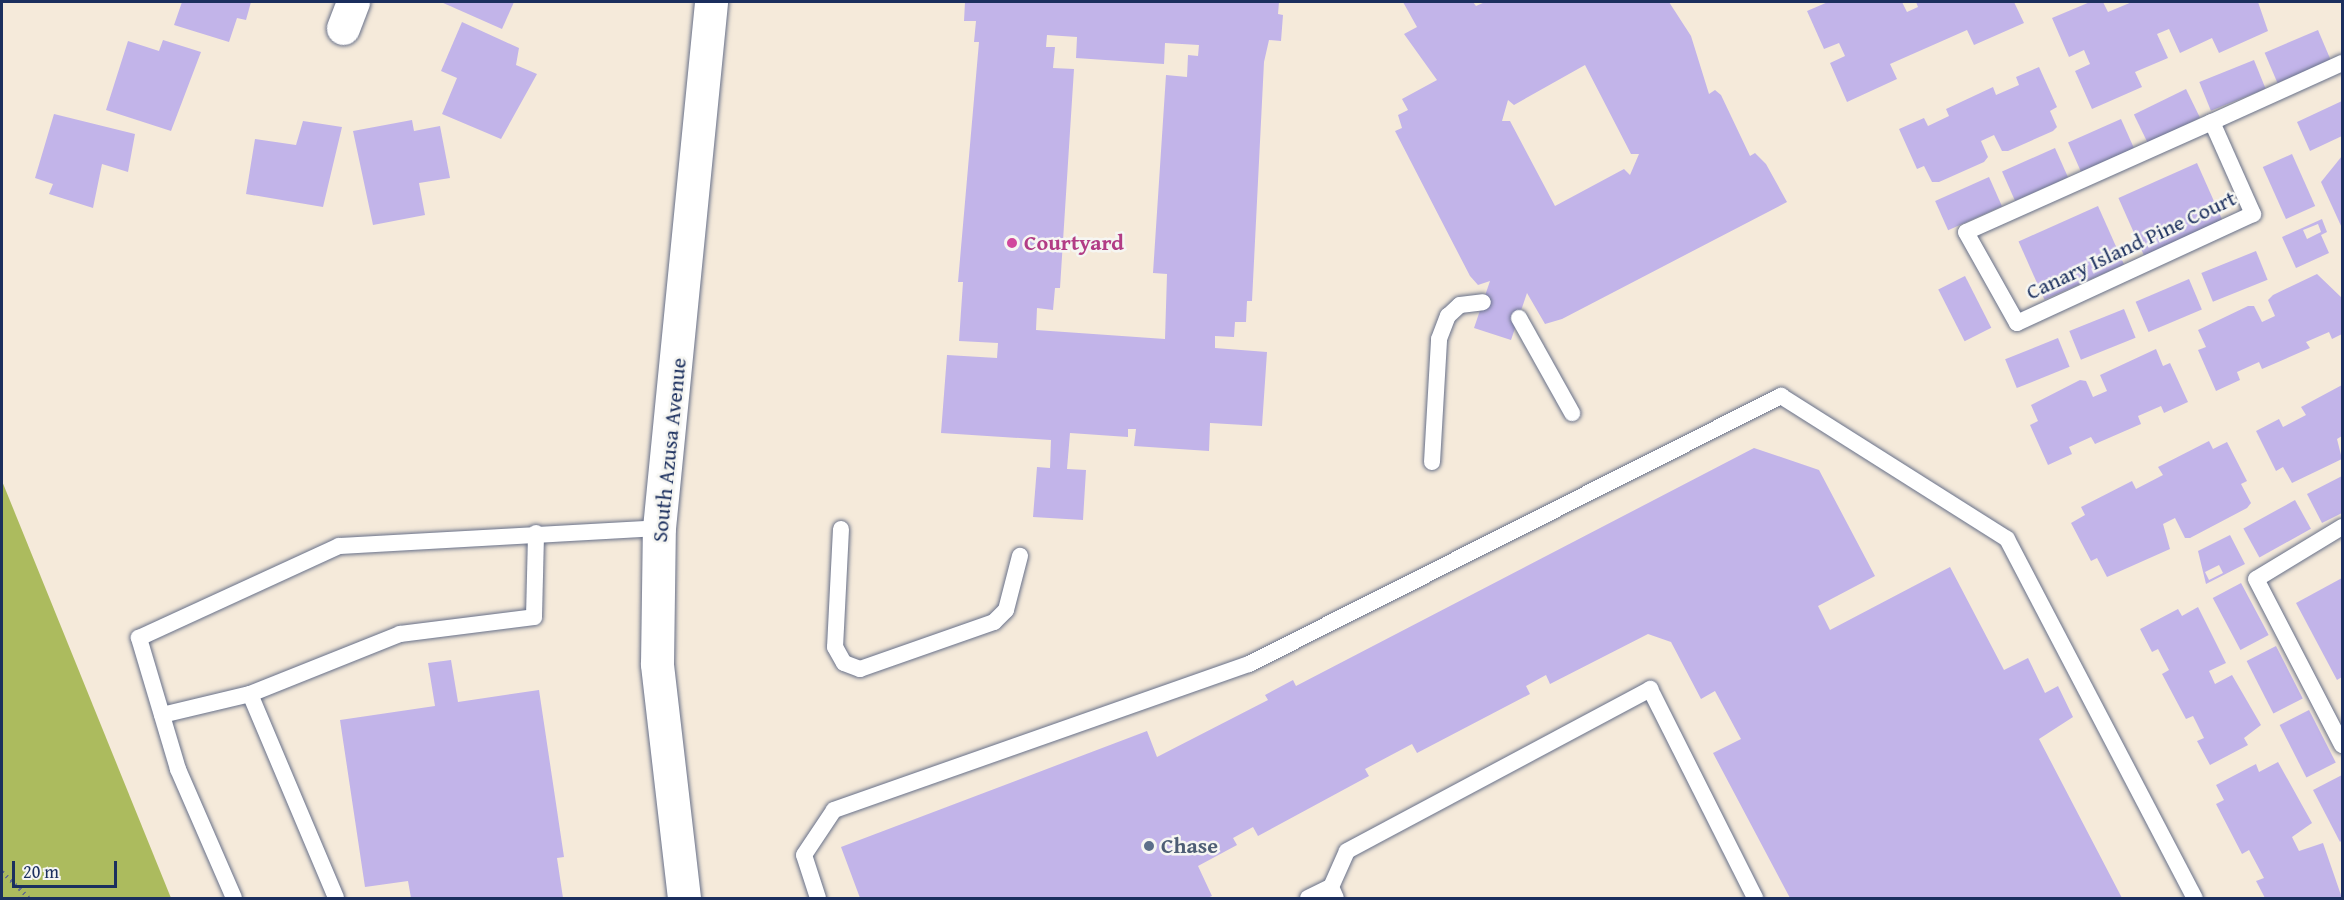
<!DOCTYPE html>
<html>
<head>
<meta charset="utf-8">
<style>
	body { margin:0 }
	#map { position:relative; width:2344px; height:900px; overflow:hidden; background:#f5eada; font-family:"Gentium Book Plus",serif }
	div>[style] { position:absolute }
	.green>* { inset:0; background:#acbb5e }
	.building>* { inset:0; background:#c2b4e9; transform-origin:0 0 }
	.path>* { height:4px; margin-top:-2px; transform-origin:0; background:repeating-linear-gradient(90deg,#677089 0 1.5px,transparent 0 6px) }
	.roads { filter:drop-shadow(0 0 2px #677089) drop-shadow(0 0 2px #677089) }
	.service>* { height:16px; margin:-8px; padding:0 8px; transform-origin:8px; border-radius:8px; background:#fff }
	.minor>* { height:33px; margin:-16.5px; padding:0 16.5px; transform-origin:16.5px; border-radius:16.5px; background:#fff }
	.tertiary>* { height:33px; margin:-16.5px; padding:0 16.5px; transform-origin:16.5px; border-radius:16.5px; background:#fff }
	.dots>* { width:16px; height:16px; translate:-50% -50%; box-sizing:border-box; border:3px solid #f6f6f2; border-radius:50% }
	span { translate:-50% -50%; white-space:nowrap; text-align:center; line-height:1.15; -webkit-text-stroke:5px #f6f6f2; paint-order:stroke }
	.hotel-label { font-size:22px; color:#b23c85; font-weight:700 }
	.left { translate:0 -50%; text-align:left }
	.street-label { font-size:22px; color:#1b2f5e }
	.service-label { font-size:22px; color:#4e5e75; font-weight:700 }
	.frame { position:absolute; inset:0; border:3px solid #1b2f5e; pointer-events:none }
	.scale { position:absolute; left:12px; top:861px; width:105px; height:27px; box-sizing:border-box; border:3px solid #1b2f5e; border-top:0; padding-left:8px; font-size:18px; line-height:21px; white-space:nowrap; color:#1b2f5e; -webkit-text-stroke:4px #f6f6f2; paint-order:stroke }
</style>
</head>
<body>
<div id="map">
	<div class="green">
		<div style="clip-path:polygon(2px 481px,171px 898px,2px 898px)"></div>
	</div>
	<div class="building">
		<div style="clip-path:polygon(182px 2px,251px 2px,246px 20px,237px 18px,229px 42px,174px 25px)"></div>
		<div style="clip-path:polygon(441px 2px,514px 2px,502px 29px)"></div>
		<div style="clip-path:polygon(evenodd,965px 2px,1279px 2px,1278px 14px,1283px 15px,1281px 41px,1269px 40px,1264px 62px,1252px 301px,1247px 301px,1246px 322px,1235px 322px,1234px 337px,1215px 336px,1215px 348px,1267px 352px,1262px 426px,1210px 423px,1209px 451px,1134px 446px,1136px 429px,1128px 429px,1128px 437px,1070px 433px,1067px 469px,1086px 470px,1083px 520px,1033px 517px,1037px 467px,1050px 468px,1051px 440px,941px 433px,947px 355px,997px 358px,998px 343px,959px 341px,963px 282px,958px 282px,979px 42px,974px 42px,976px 21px,964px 21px,965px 2px,1047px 35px,1077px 37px,1076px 58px,1164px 64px,1165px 43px,1199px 45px,1198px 56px,1188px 55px,1187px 77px,1166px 75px,1153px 273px,1167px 274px,1165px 339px,1036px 330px,1037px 308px,1053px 310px,1055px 288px,1060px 288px,1074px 69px,1053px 68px,1055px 47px,1046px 47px,1047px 35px)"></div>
		<div style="clip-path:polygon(evenodd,1403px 2px,1473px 2px,1476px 6px,1485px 2px,1669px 2px,1691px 36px,1709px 94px,1715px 90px,1721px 95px,1750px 156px,1755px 153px,1766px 164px,1787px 202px,1562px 319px,1545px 324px,1527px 293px,1511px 340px,1474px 328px,1490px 281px,1478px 285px,1470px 276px,1395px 131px,1402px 128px,1398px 115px,1408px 110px,1402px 99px,1437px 80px,1404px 34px,1417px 27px,1403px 2px,1585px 65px,1631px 154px,1639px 154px,1630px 175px,1624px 169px,1555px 206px,1510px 121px,1502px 121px,1508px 100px,1514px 105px,1585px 65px)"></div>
		<div style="clip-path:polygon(1828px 2px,1902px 2px,1907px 12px,1918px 7px,1916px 2px,2014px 2px,2024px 23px,1974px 45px,1967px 30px,1890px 64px,1897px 79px,1847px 102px,1830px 63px,1845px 56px,1839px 43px,1824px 49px,1807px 11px)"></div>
		<div style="clip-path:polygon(2090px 2px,2103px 2px,2108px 12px,2132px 2px,2258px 2px,2268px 31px,2219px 53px,2212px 38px,2180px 53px,2169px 29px,2157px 34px,2168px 58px,2135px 72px,2142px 87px,2092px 109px,2075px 71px,2090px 64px,2084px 50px,2069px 57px,2052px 18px)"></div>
		<div style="clip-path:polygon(462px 22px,519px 48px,516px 65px,537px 74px,501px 139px,442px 114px,457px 78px,441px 71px)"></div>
		<div style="left:2318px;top:30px;width:33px;height:58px;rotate:67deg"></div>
		<div style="clip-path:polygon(163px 40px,201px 52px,171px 131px,106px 110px,128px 41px,159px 51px)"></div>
		<div style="left:2254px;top:60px;width:31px;height:59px;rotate:68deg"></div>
		<div style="clip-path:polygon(2039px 67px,2057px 107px,2050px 111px,2057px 127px,2053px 131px,2008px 151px,2002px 151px,1994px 135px,1981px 141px,1988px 157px,1984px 162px,1939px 182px,1932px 182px,1924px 166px,1917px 169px,1899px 129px,1924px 118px,1928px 126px,1949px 116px,1946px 109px,1993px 87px,1996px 95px,2019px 85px,2016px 77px)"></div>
		<div style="left:2186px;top:89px;width:32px;height:58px;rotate:64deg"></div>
		<div style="clip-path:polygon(2342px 101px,2342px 136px,2310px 151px,2297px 122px)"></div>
		<div style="clip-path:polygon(54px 114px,135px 134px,128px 172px,102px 164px,93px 208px,49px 194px,53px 184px,35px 178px)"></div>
		<div style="left:2121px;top:119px;width:32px;height:58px;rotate:66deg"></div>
		<div style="clip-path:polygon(412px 120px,414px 131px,440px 126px,450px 178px,419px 183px,425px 215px,373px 225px,353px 131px)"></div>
		<div style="clip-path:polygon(303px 121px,342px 127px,323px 207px,246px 194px,255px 139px,296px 145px)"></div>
		<div style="left:2055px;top:148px;width:32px;height:58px;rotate:66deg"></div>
		<div style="left:2292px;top:154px;width:57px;height:32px;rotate:66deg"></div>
		<div style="clip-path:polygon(2342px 156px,2342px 228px,2321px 182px)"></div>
		<div style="left:2197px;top:163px;width:64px;height:86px;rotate:66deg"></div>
		<div style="left:1989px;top:177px;width:32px;height:59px;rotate:66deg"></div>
		<div style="left:2098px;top:206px;width:64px;height:87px;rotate:66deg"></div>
		<div style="clip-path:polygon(evenodd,2322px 219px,2327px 232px,2321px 235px,2329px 253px,2296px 268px,2282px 237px,2322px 219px,2318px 224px,2321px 232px,2307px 239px,2303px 230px,2318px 224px)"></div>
		<div style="left:2256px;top:251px;width:31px;height:59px;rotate:68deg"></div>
		<div style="clip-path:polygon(2317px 274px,2342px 298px,2342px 334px,2332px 339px,2329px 332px,2306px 342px,2310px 348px,2262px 369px,2259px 362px,2237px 372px,2240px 380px,2216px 391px,2198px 350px,2206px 347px,2198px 330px,2248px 306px,2254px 306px,2262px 322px,2275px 316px,2268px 300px,2273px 295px)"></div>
		<div style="left:1965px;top:276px;width:58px;height:30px;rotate:63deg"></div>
		<div style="left:2189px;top:279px;width:33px;height:58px;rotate:67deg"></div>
		<div style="left:2124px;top:309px;width:31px;height:59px;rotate:68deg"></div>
		<div style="left:2058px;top:338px;width:31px;height:57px;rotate:68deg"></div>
		<div style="clip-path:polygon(2156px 349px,2163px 366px,2170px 363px,2188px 402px,2164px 413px,2161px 406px,2138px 416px,2141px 424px,2095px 444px,2091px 437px,2069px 447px,2072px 454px,2048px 465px,2030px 425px,2038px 421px,2031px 405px,2080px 380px,2086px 381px,2093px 397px,2107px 391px,2100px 375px)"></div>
		<div style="clip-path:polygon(2342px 385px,2342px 436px,2337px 439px,2342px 459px,2292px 483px,2283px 467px,2276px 471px,2256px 431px,2279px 419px,2283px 427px,2306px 415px,2301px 407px)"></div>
		<div style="clip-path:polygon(2209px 441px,2213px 449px,2227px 442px,2247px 481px,2241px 484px,2251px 503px,2247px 508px,2190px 538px,2185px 538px,2175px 518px,2163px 524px,2170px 549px,2107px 577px,2097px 558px,2091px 561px,2071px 523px,2085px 515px,2081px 507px,2132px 481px,2136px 489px,2163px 475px,2158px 467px)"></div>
		<div style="clip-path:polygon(1754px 448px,1819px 470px,1875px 576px,1818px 606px,1830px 630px,1950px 567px,2004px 670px,2028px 658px,2045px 693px,2058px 686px,2073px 717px,2039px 739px,2122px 898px,1790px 898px,1713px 753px,1741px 739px,1715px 691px,1701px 699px,1671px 642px,1648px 634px,1550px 684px,1546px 675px,1526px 686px,1530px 694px,1417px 753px,1412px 744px,1365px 769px,1369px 776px,1258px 836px,1253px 827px,1233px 838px,1237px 845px,1198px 866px,1212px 896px,1207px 898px,860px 898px,841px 847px,1147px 731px,1157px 757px,1268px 700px,1265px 695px,1293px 680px,1296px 686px)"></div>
		<div style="clip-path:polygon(2342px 476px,2342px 513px,2322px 523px,2307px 494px)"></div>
		<div style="left:2295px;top:500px;width:33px;height:59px;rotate:61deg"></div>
		<div style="clip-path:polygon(evenodd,2230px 535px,2245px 564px,2206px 584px,2198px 551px,2230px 535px,2219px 565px,2223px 573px,2209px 580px,2205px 572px,2219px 565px)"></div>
		<div style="clip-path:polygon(2342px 578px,2342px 677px,2337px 680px,2296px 603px)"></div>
		<div style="left:2241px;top:583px;width:59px;height:32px;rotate:62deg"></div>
		<div style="clip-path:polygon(2198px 607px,2226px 663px,2209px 671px,2215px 684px,2232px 675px,2261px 725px,2244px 738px,2248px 745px,2210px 765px,2197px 741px,2204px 738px,2193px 716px,2186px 719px,2162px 674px,2169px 670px,2158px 649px,2152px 652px,2140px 629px,2178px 609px,2182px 616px)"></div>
		<div style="left:2276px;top:646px;width:59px;height:33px;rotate:63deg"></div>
		<div style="clip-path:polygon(451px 660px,458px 702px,539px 690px,564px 857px,557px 858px,563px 898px,411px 898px,408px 881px,365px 887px,340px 720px,435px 706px,428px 663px)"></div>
		<div style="left:2309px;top:710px;width:59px;height:33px;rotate:63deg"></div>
		<div style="clip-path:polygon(2278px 762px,2312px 823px,2292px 837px,2299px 851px,2323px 843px,2342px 898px,2265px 898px,2256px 881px,2264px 878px,2249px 850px,2242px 854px,2216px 804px,2224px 800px,2216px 785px,2256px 764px,2259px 772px)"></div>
		<div style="clip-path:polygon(2342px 775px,2342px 840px,2340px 842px,2313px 790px)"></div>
	</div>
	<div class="path">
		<div style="left:2px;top:872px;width:37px;rotate:44deg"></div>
	</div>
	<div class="roads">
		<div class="service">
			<div style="left:2212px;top:122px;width:101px;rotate:66deg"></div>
			<div style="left:2253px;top:214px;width:260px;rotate:155.2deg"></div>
			<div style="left:2017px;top:323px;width:104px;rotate:-119.3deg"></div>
			<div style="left:1966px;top:232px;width:269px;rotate:-24.1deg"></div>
			<div style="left:2212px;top:122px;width:143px;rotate:-24.4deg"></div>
			<div style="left:1519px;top:318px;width:109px;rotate:60.8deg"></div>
			<div style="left:1432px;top:462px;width:123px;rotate:-86.7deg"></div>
			<div style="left:1439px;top:339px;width:25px;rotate:-69deg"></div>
			<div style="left:1448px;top:316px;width:16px;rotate:-43deg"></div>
			<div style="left:1460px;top:305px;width:23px;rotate:-7deg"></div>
			<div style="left:2342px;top:527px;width:100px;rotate:148.8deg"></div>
			<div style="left:2256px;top:579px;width:187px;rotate:62.6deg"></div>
			<div style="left:841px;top:529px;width:118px;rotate:92.9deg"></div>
			<div style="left:835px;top:647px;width:18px;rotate:61deg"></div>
			<div style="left:844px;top:663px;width:17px;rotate:21deg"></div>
			<div style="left:860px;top:669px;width:142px;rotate:-19.3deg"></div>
			<div style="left:994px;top:622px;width:17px;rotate:-45deg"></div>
			<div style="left:1006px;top:610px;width:56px;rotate:-75.5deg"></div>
			<div style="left:250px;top:694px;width:162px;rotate:-21.8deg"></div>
			<div style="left:400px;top:634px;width:135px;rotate:-7.2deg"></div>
			<div style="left:534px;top:617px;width:84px;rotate:-88.6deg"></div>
			<div style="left:162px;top:715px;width:90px;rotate:-13.4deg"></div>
			<div style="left:250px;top:694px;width:221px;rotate:67.1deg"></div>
			<div style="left:1331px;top:887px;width:39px;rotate:-66deg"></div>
			<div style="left:1347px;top:851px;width:344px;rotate:-28.1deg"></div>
			<div style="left:1650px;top:689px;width:234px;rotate:63.3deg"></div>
			<div style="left:234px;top:898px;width:141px;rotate:-113.5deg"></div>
			<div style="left:178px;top:769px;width:137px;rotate:-106.6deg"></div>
			<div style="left:139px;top:638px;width:220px;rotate:-24.7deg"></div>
			<div style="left:339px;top:546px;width:321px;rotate:-3.2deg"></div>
			<div style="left:818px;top:898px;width:45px;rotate:-108deg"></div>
			<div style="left:804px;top:855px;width:54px;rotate:-56.3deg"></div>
			<div style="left:834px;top:810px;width:440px;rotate:-19.4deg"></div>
			<div style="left:1249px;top:664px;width:596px;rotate:-26.74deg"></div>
			<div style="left:1781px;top:396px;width:267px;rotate:32.3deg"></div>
			<div style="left:2007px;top:539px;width:405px;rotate:62.4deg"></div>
			<div style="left:1308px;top:898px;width:25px;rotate:-26deg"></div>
			<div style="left:1331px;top:887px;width:12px;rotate:66deg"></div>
		</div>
		<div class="minor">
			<div style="left:343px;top:28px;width:28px;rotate:-69deg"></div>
		</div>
		<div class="tertiary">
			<div style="left:684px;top:898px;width:236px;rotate:-96.6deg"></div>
			<div style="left:657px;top:664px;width:136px;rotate:-89.2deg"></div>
			<div style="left:659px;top:528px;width:529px;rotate:-84.35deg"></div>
		</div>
	</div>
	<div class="dots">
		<div style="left:1012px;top:243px;background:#d1479c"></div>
		<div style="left:1149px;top:846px;background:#5c6f8a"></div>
	</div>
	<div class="hotel-label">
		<span class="left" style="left:1024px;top:243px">Courtyard</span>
	</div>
	<div class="street-label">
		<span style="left:2131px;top:245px;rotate:-25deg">Canary Island Pine Court</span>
		<span style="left:669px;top:450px;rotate:-84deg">South Azusa Avenue</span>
	</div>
	<div class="service-label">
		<span class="left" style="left:1161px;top:846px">Chase</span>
	</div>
	<div class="frame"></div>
	<div class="scale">20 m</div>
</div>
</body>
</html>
